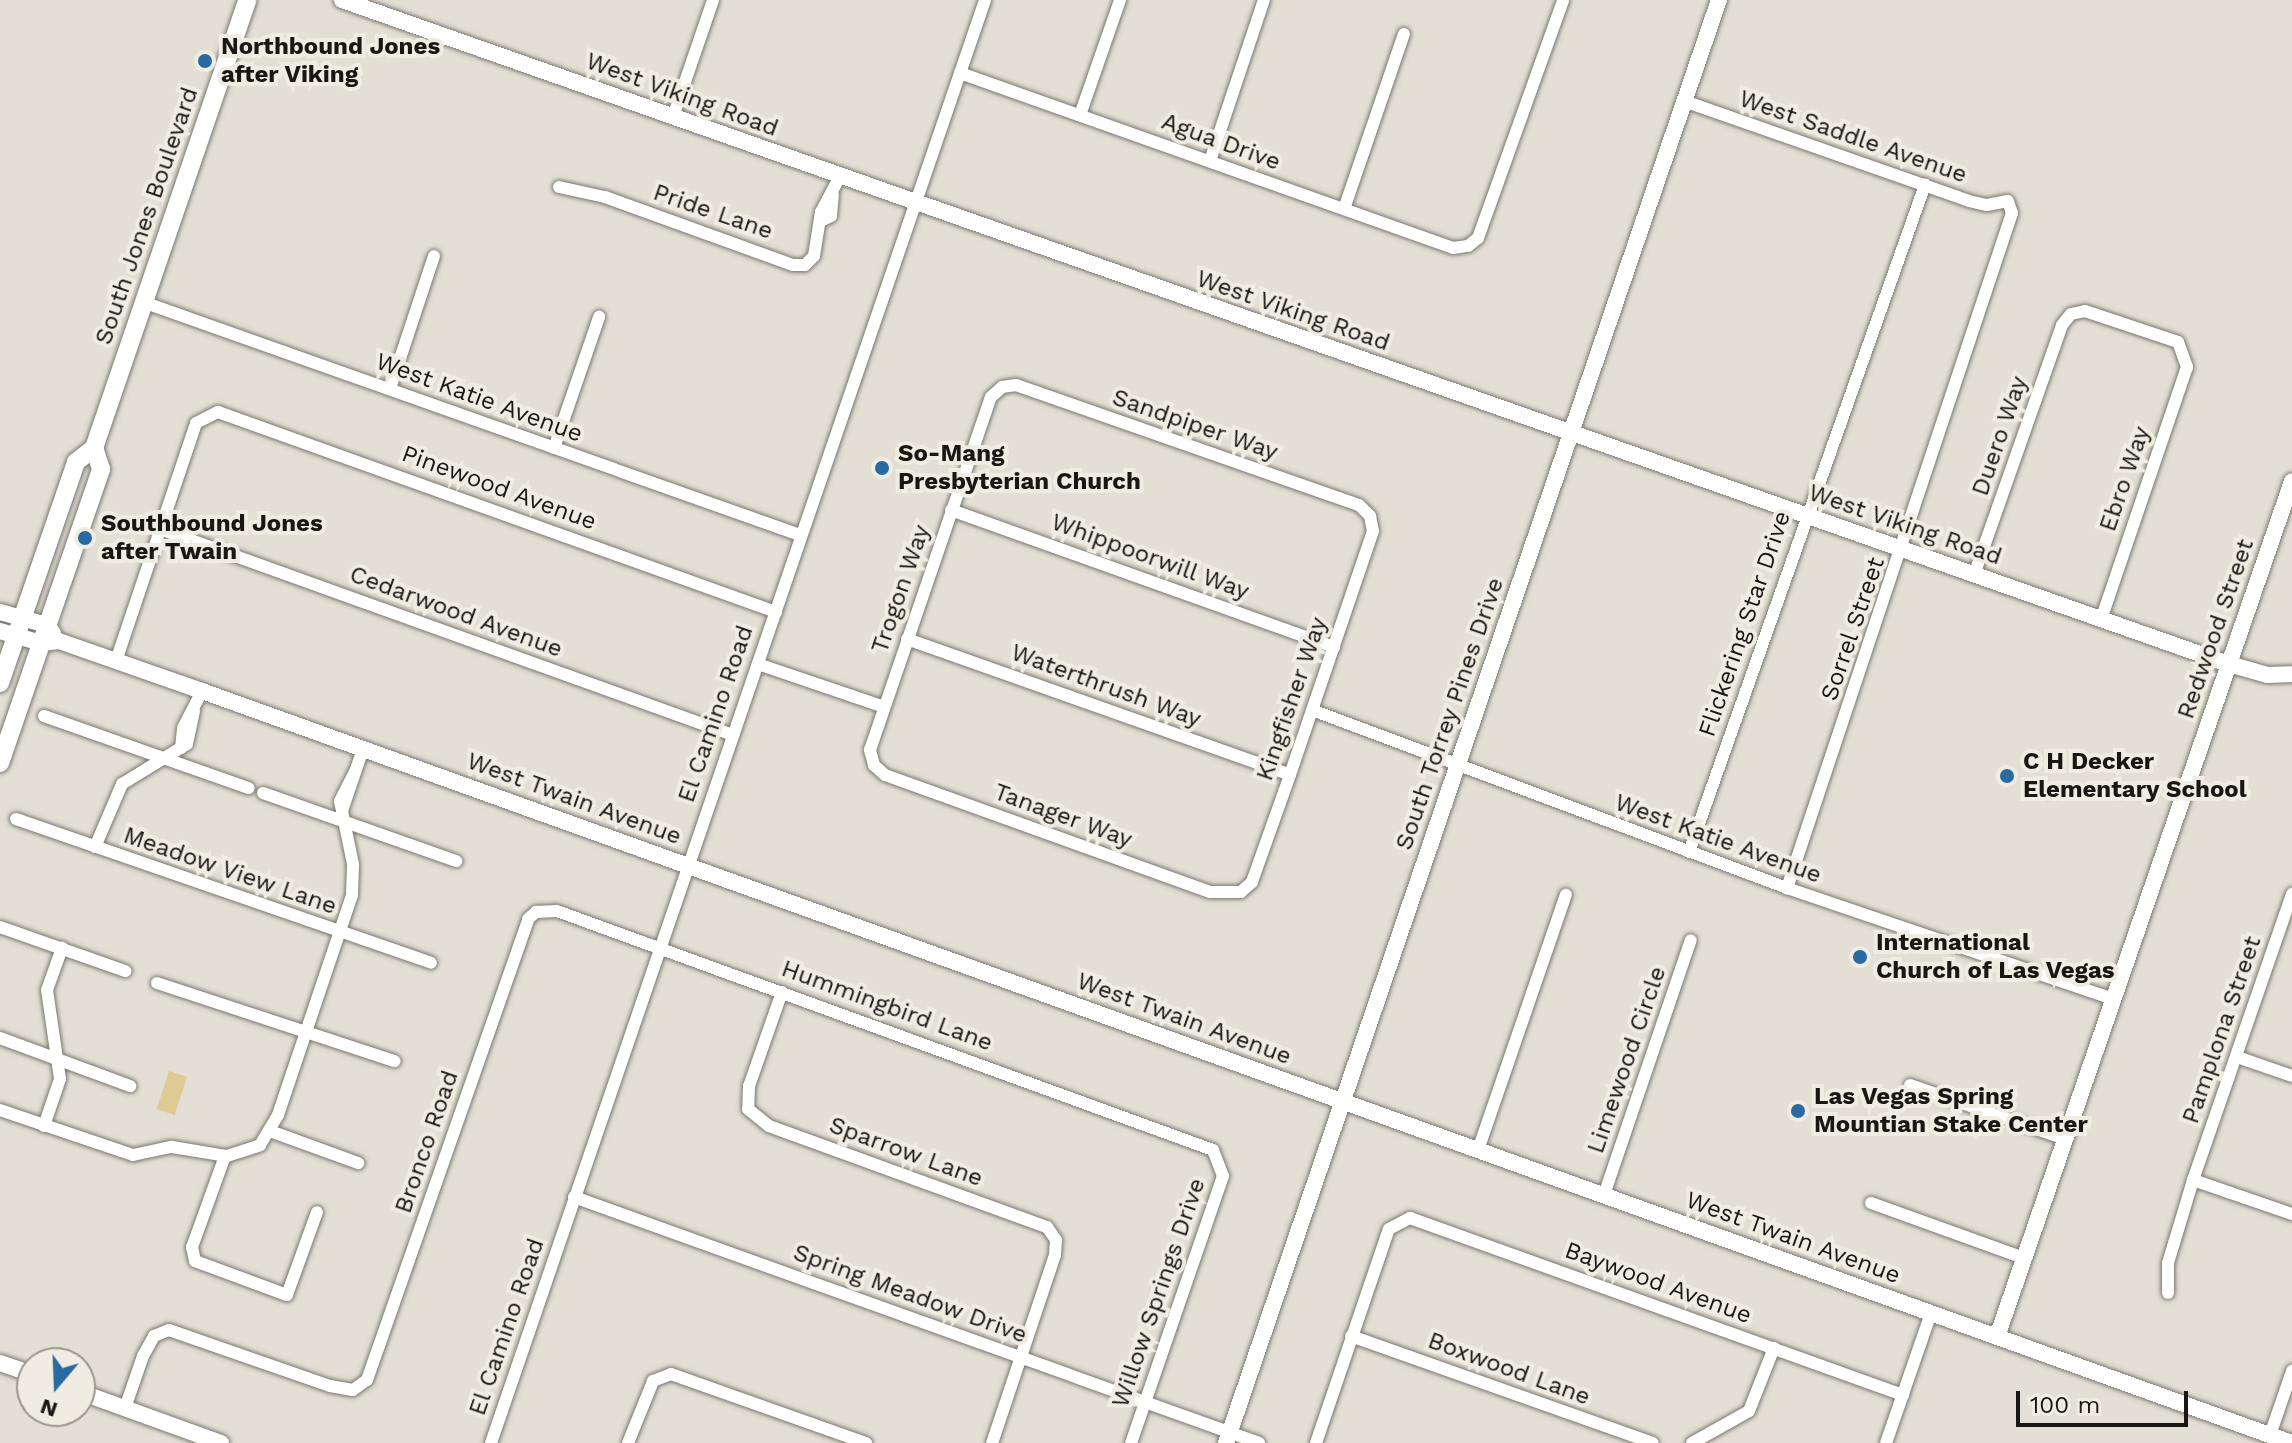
<!DOCTYPE html>
<html>
<head>
<meta charset="utf-8">
<style>
	body { margin:0 }
	#map { position:relative; width:2292px; height:1443px; overflow:hidden; background:#e3dfd5; font-family:"Work Sans",sans-serif }
	div>[style] { position:absolute }
	.green>* { inset:0; background:#dfca93; transform-origin:0 0 }
	.roads { filter:drop-shadow(0 0 2px #7a776e) drop-shadow(0 0 2px #7a776e) }
	.street>* { height:12px; margin:-6px; padding:0 6px; transform-origin:6px; border-radius:6px; background:#fff }
	.secondary>* { height:16px; margin:-8px; padding:0 8px; transform-origin:8px; border-radius:8px; background:#fff }
	.primary>* { height:18px; margin:-9px; padding:0 9px; transform-origin:9px; border-radius:9px; background:#fff }
	.dots>* { width:22px; height:22px; translate:-50% -50%; box-sizing:border-box; border:4px solid #f0ece2; border-radius:50% }
	span { translate:-50% -50%; white-space:nowrap; text-align:center; line-height:1.15; -webkit-text-stroke:8px #f0ece2; paint-order:stroke }
	.poi-label { font-size:24px; color:#191714; font-weight:700 }
	.left { translate:0 -50%; text-align:left }
	.street-label { font-size:24px; color:#191714 }
	.north { position:absolute; left:16px; top:1347px; width:80px; height:80px; box-sizing:border-box; background:#f0ece2; border:2px solid #9a9790; border-radius:50%; rotate:199deg; font-size:22px; font-weight:700; line-height:32px; text-align:center; color:#191714 }
	.north::after { content:''; display:block; margin:auto; width:28px; height:36px; background:#296aa0; clip-path:polygon(50% 0,100% 100%,50% 72%,0 100%) }
	.scale { position:absolute; left:2016px; top:1391px; width:172px; height:36px; box-sizing:border-box; border:4px solid #191714; border-top:0; padding-left:10px; font-size:24px; line-height:28px; white-space:nowrap; color:#191714; -webkit-text-stroke:6px #f0ece2; paint-order:stroke }
</style>
</head>
<body>
<div id="map">
	<div class="green">
		<div style="left:169px;top:1071px;width:19px;height:40px;rotate:18deg"></div>
	</div>
	<div class="roads">
		<div class="street">
			<div style="left:960px;top:73px;width:523px;rotate:19.54deg"></div>
			<div style="left:1453px;top:248px;width:15px;rotate:-8deg"></div>
			<div style="left:1468px;top:246px;width:13px;rotate:-39deg"></div>
			<div style="left:1478px;top:238px;width:253px;rotate:-70.3deg"></div>
			<div style="left:1684px;top:101px;width:302px;rotate:19.3deg"></div>
			<div style="left:1969px;top:201px;width:18px;rotate:13deg"></div>
			<div style="left:1987px;top:205px;width:21px;rotate:-11deg"></div>
			<div style="left:2008px;top:201px;width:13px;rotate:72deg"></div>
			<div style="left:2012px;top:213px;width:712px;rotate:108.43deg"></div>
			<div style="left:1080px;top:115px;width:122px;rotate:-70.8deg"></div>
			<div style="left:673px;top:117px;width:124px;rotate:-71.1deg"></div>
			<div style="left:1210px;top:161px;width:170px;rotate:-71.5deg"></div>
			<div style="left:559px;top:187px;width:47px;rotate:12.3deg"></div>
			<div style="left:605px;top:197px;width:200px;rotate:19.9deg"></div>
			<div style="left:793px;top:265px;width:12px"></div>
			<div style="left:805px;top:265px;width:13px;rotate:-45deg"></div>
			<div style="left:814px;top:256px;width:45px;rotate:-81deg"></div>
			<div style="left:821px;top:212px;width:40px;rotate:-62deg"></div>
			<div style="left:1344px;top:209px;width:185px;rotate:-71.1deg"></div>
			<div style="left:823px;top:220px;width:9px;rotate:-27deg"></div>
			<div style="left:831px;top:216px;width:22px;rotate:-85deg"></div>
			<div style="left:143px;top:302px;width:697px;rotate:19.53deg"></div>
			<div style="left:1016px;top:385px;width:363px;rotate:19.3deg"></div>
			<div style="left:1359px;top:505px;width:16px;rotate:45deg"></div>
			<div style="left:1370px;top:516px;width:15px;rotate:79deg"></div>
			<div style="left:1373px;top:531px;width:258px;rotate:108.8deg"></div>
			<div style="left:1290px;top:775px;width:114px;rotate:109.6deg"></div>
			<div style="left:1252px;top:882px;width:15px;rotate:138deg"></div>
			<div style="left:1241px;top:892px;width:31px;rotate:180deg"></div>
			<div style="left:1210px;top:892px;width:345px;rotate:-160.2deg"></div>
			<div style="left:885px;top:775px;width:15px;rotate:-138deg"></div>
			<div style="left:874px;top:765px;width:16px;rotate:-105deg"></div>
			<div style="left:870px;top:750px;width:373px;rotate:-71.1deg"></div>
			<div style="left:991px;top:397px;width:15px;rotate:-42deg"></div>
			<div style="left:1002px;top:387px;width:14px;rotate:-8deg"></div>
			<div style="left:390px;top:389px;width:140px;rotate:-71.7deg"></div>
			<div style="left:554px;top:448px;width:139px;rotate:-71deg"></div>
			<div style="left:951px;top:510px;width:407px;rotate:19.7deg"></div>
			<div style="left:163px;top:530px;width:606px;rotate:19.78deg"></div>
			<div style="left:1974px;top:575px;width:265px;rotate:-70.6deg"></div>
			<div style="left:2062px;top:325px;width:14px;rotate:-51deg"></div>
			<div style="left:2071px;top:314px;width:14px;rotate:-12deg"></div>
			<div style="left:2085px;top:311px;width:98px;rotate:18.4deg"></div>
			<div style="left:2178px;top:342px;width:27px;rotate:70deg"></div>
			<div style="left:2187px;top:367px;width:266px;rotate:108.8deg"></div>
			<div style="left:907px;top:639px;width:406px;rotate:19.5deg"></div>
			<div style="left:116px;top:661px;width:251px;rotate:-71.4deg"></div>
			<div style="left:196px;top:423px;width:25px;rotate:-27deg"></div>
			<div style="left:218px;top:412px;width:593px;rotate:19.72deg"></div>
			<div style="left:758px;top:664px;width:133px;rotate:18.8deg"></div>
			<div style="left:1312px;top:710px;width:507px;rotate:20.54deg"></div>
			<div style="left:1787px;top:888px;width:344px;rotate:18.8deg"></div>
			<div style="left:44px;top:716px;width:217px;rotate:19.4deg"></div>
			<div style="left:181px;top:748px;width:20px;rotate:-84deg"></div>
			<div style="left:183px;top:728px;width:42px;rotate:-62.8deg"></div>
			<div style="left:263px;top:793px;width:205px;rotate:19.4deg"></div>
			<div style="left:343px;top:808px;width:62px;rotate:-71.3deg"></div>
			<div style="left:16px;top:819px;width:439px;rotate:19.1deg"></div>
			<div style="left:95px;top:847px;width:69px;rotate:-66.8deg"></div>
			<div style="left:122px;top:784px;width:76px;rotate:-31.6deg"></div>
			<div style="left:187px;top:744px;width:34px;rotate:-78deg"></div>
			<div style="left:1689px;top:852px;width:708px;rotate:-70.52deg"></div>
			<div style="left:0;top:927px;width:133px;rotate:19.4deg"></div>
			<div style="left:157px;top:983px;width:250px;rotate:18.2deg"></div>
			<div style="left:782px;top:992px;width:100px;rotate:109.3deg"></div>
			<div style="left:749px;top:1086px;width:23px;rotate:92deg"></div>
			<div style="left:748px;top:1109px;width:27px;rotate:39deg"></div>
			<div style="left:769px;top:1126px;width:296px;rotate:20deg"></div>
			<div style="left:1047px;top:1227px;width:16px;rotate:55deg"></div>
			<div style="left:1056px;top:1240px;width:15px;rotate:94deg"></div>
			<div style="left:1055px;top:1255px;width:198px;rotate:108.5deg"></div>
			<div style="left:0;top:1038px;width:139px;rotate:20.3deg"></div>
			<div style="left:2237px;top:1057px;width:58px;rotate:19.1deg"></div>
			<div style="left:1910px;top:1085px;width:164px;rotate:19.2deg"></div>
			<div style="left:0;top:1110px;width:140px;rotate:18.7deg"></div>
			<div style="left:133px;top:1155px;width:40px;rotate:-12deg"></div>
			<div style="left:172px;top:1147px;width:56px;rotate:9.3deg"></div>
			<div style="left:227px;top:1156px;width:35px;rotate:-18deg"></div>
			<div style="left:260px;top:1145px;width:35px;rotate:-59deg"></div>
			<div style="left:278px;top:1115px;width:232px;rotate:-71.4deg"></div>
			<div style="left:352px;top:895px;width:31px;rotate:-88deg"></div>
			<div style="left:353px;top:864px;width:64px;rotate:-101.7deg"></div>
			<div style="left:340px;top:801px;width:34px;rotate:-63deg"></div>
			<div style="left:44px;top:1126px;width:50px;rotate:-71.2deg"></div>
			<div style="left:60px;top:1079px;width:90px;rotate:-98.3deg"></div>
			<div style="left:47px;top:990px;width:45px;rotate:-70.3deg"></div>
			<div style="left:270px;top:1131px;width:94px;rotate:20deg"></div>
			<div style="left:1478px;top:1150px;width:270px;rotate:-71deg"></div>
			<div style="left:225px;top:1156px;width:97px;rotate:109.9deg"></div>
			<div style="left:192px;top:1247px;width:14px;rotate:78deg"></div>
			<div style="left:195px;top:1261px;width:98px;rotate:20.3deg"></div>
			<div style="left:287px;top:1295px;width:88px;rotate:-70.1deg"></div>
			<div style="left:2193px;top:1180px;width:105px;rotate:19deg"></div>
			<div style="left:1604px;top:1195px;width:269px;rotate:-71.2deg"></div>
			<div style="left:574px;top:1197px;width:728px;rotate:19.75deg"></div>
			<div style="left:1871px;top:1203px;width:163px;rotate:19.8deg"></div>
			<div style="left:2168px;top:1293px;width:30px;rotate:-90deg"></div>
			<div style="left:2168px;top:1263px;width:87px;rotate:-73.2deg"></div>
			<div style="left:2193px;top:1180px;width:303px;rotate:-70.9deg"></div>
			<div style="left:1351px;top:1336px;width:320px;rotate:19.5deg"></div>
			<div style="left:125px;top:1408px;width:55px;rotate:-70.9deg"></div>
			<div style="left:143px;top:1356px;width:23px;rotate:-61deg"></div>
			<div style="left:154px;top:1336px;width:16px;rotate:-22deg"></div>
			<div style="left:169px;top:1330px;width:170px;rotate:19.2deg"></div>
			<div style="left:330px;top:1386px;width:23px;rotate:10deg"></div>
			<div style="left:353px;top:1390px;width:17px;rotate:-36deg"></div>
			<div style="left:367px;top:1380px;width:488px;rotate:-70.7deg"></div>
			<div style="left:528px;top:919px;width:11px;rotate:-41deg"></div>
			<div style="left:536px;top:912px;width:21px;rotate:-3deg"></div>
			<div style="left:557px;top:911px;width:698px;rotate:20.02deg"></div>
			<div style="left:1213px;top:1150px;width:28px;rotate:69deg"></div>
			<div style="left:1223px;top:1176px;width:282px;rotate:109deg"></div>
			<div style="left:2270px;top:1435px;width:68px;rotate:-71deg"></div>
			<div style="left:491px;top:1443px;width:1525px;rotate:-71.1deg"></div>
			<div style="left:628px;top:1443px;width:67px;rotate:-68deg"></div>
			<div style="left:653px;top:1381px;width:19px;rotate:-21deg"></div>
			<div style="left:671px;top:1374px;width:207px;rotate:19.5deg"></div>
			<div style="left:1316px;top:1443px;width:226px;rotate:-71.2deg"></div>
			<div style="left:1389px;top:1229px;width:24px;rotate:-28deg"></div>
			<div style="left:1410px;top:1218px;width:524px;rotate:19.75deg"></div>
			<div style="left:1692px;top:1443px;width:65px;rotate:-29.3deg"></div>
			<div style="left:1749px;top:1411px;width:68px;rotate:-68.4deg"></div>
			<div style="left:1886px;top:1443px;width:138px;rotate:-70.9deg"></div>
		</div>
		<div class="secondary">
			<div style="left:342px;top:0;width:2000px;rotate:19.39deg"></div>
			<div style="left:2229px;top:664px;width:40px;rotate:16deg"></div>
			<div style="left:2267px;top:675px;width:25px;rotate:-2deg"></div>
			<div style="left:0;top:612px;width:49px;rotate:15.5deg"></div>
			<div style="left:47px;top:625px;width:10px;rotate:53deg"></div>
			<div style="left:0;top:631px;width:43px;rotate:16.3deg"></div>
			<div style="left:41px;top:643px;width:18px;rotate:-6deg"></div>
			<div style="left:59px;top:641px;width:151px;rotate:19.3deg"></div>
			<div style="left:202px;top:691px;width:2221px;rotate:19.79deg"></div>
			<div style="left:1997px;top:1337px;width:905px;rotate:-70.98deg"></div>
			<div style="left:0;top:1363px;width:34px;rotate:19deg"></div>
			<div style="left:80px;top:1392px;width:150px;rotate:19.9deg"></div>
			<div style="left:1226px;top:1443px;width:1525px;rotate:-71.14deg"></div>
		</div>
		<div class="primary">
			<div style="left:0;top:683px;width:234px;rotate:-71deg"></div>
			<div style="left:76px;top:462px;width:23px;rotate:-38deg"></div>
			<div style="left:94px;top:448px;width:473px;rotate:-71.1deg"></div>
			<div style="left:0;top:763px;width:311px;rotate:-71deg"></div>
			<div style="left:101px;top:469px;width:22px;rotate:-108deg"></div>
		</div>
	</div>
	<div class="dots">
		<div style="left:205px;top:61px;background:#296aa0"></div>
		<div style="left:882px;top:468px;background:#296aa0"></div>
		<div style="left:85px;top:538px;background:#296aa0"></div>
		<div style="left:2007px;top:776px;background:#296aa0"></div>
		<div style="left:1860px;top:957px;background:#296aa0"></div>
		<div style="left:1798px;top:1111px;background:#296aa0"></div>
	</div>
	<div class="poi-label">
		<span class="left" style="left:221px;top:61px">Northbound Jones<br>after Viking</span>
		<span class="left" style="left:898px;top:468px">So-Mang<br>Presbyterian Church</span>
		<span class="left" style="left:101px;top:538px">Southbound Jones<br>after Twain</span>
		<span class="left" style="left:2023px;top:776px">C H Decker<br>Elementary School</span>
		<span class="left" style="left:1876px;top:957px">International<br>Church of Las Vegas</span>
		<span class="left" style="left:1814px;top:1111px">Las Vegas Spring<br>Mountian Stake Center</span>
	</div>
	<div class="street-label">
		<span style="left:682px;top:95px;rotate:20deg">West Viking Road</span>
		<span style="left:1853px;top:137px;rotate:19deg">West Saddle Avenue</span>
		<span style="left:1221px;top:142px;rotate:20deg">Agua Drive</span>
		<span style="left:713px;top:212px;rotate:19deg">Pride Lane</span>
		<span style="left:147px;top:216px;rotate:-71deg">South Jones Boulevard</span>
		<span style="left:1293px;top:311px;rotate:19deg">West Viking Road</span>
		<span style="left:479px;top:398px;rotate:20deg">West Katie Avenue</span>
		<span style="left:1195px;top:425px;rotate:19deg">Sandpiper Way</span>
		<span style="left:2000px;top:436px;rotate:-71deg">Duero Way</span>
		<span style="left:2125px;top:479px;rotate:-71deg">Ebro Way</span>
		<span style="left:499px;top:488px;rotate:20deg">Pinewood Avenue</span>
		<span style="left:1905px;top:525px;rotate:19deg">West Viking Road</span>
		<span style="left:1150px;top:557px;rotate:20deg">Whippoorwill Way</span>
		<span style="left:901px;top:589px;rotate:-71deg">Trogon Way</span>
		<span style="left:456px;top:612px;rotate:20deg">Cedarwood Avenue</span>
		<span style="left:1745px;top:624px;rotate:-71deg">Flickering Star Drive</span>
		<span style="left:1853px;top:629px;rotate:-71deg">Sorrel Street</span>
		<span style="left:2216px;top:629px;rotate:-71deg">Redwood Street</span>
		<span style="left:1106px;top:686px;rotate:20deg">Waterthrush Way</span>
		<span style="left:1292px;top:699px;rotate:-71deg">Kingfisher Way</span>
		<span style="left:716px;top:714px;rotate:-71deg">El Camino Road</span>
		<span style="left:1450px;top:714px;rotate:-71deg">South Torrey Pines Drive</span>
		<span style="left:574px;top:799px;rotate:20deg">West Twain Avenue</span>
		<span style="left:1063px;top:816px;rotate:20deg">Tanager Way</span>
		<span style="left:1718px;top:839px;rotate:20deg">West Katie Avenue</span>
		<span style="left:230px;top:871px;rotate:19deg">Meadow View Lane</span>
		<span style="left:887px;top:1006px;rotate:20deg">Hummingbird Lane</span>
		<span style="left:1184px;top:1019px;rotate:20deg">West Twain Avenue</span>
		<span style="left:2222px;top:1030px;rotate:-71deg">Pamplona Street</span>
		<span style="left:1627px;top:1060px;rotate:-71deg">Limewood Circle</span>
		<span style="left:427px;top:1142px;rotate:-71deg">Bronco Road</span>
		<span style="left:906px;top:1152px;rotate:20deg">Sparrow Lane</span>
		<span style="left:1793px;top:1238px;rotate:20deg">West Twain Avenue</span>
		<span style="left:1658px;top:1283px;rotate:20deg">Baywood Avenue</span>
		<span style="left:1159px;top:1293px;rotate:-71deg">Willow Springs Drive</span>
		<span style="left:910px;top:1294px;rotate:20deg">Spring Meadow Drive</span>
		<span style="left:507px;top:1327px;rotate:-71deg">El Camino Road</span>
		<span style="left:1509px;top:1369px;rotate:20deg">Boxwood Lane</span>
	</div>
	<div class="north">N</div>
	<div class="scale">100 m</div>
</div>
</body>
</html>
